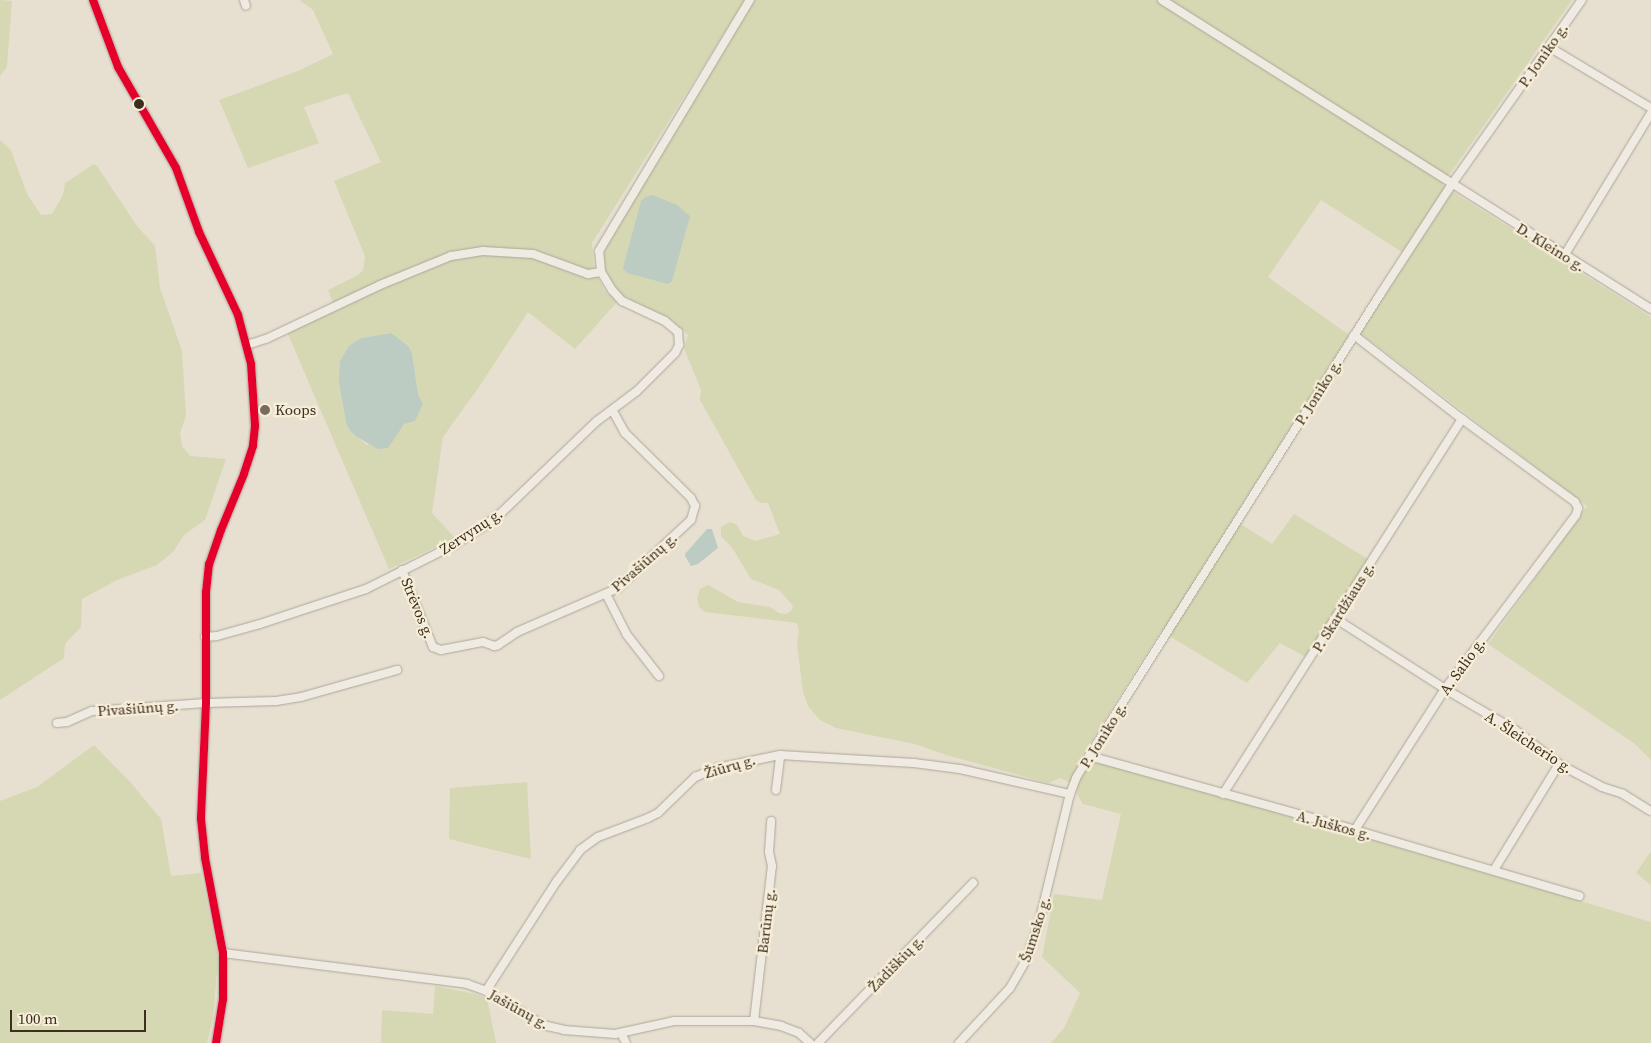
<!DOCTYPE html>
<html>
<head>
<meta charset="utf-8">
<style>
	body { margin:0 }
	#map { position:relative; width:1651px; height:1043px; overflow:hidden; background:#e7e0d1; font-family:"Source Serif 4",serif }
	div>[style] { position:absolute }
	.green>* { inset:0; background:#d6d7b3 }
	.water>* { inset:0; background:#bcccc2 }
	.roads { filter:drop-shadow(0 0 1px #ada599) drop-shadow(0 0 1px #ada599) }
	.minor>* { height:8px; margin:-4px; padding:0 4px; transform-origin:4px; border-radius:4px; background:#efebe3 }
	.bus-1>* { height:8px; margin:-4px; padding:0 4px; transform-origin:4px; border-radius:4px; background:#e4002b }
	.dots>* { width:14px; height:14px; translate:-50% -50%; box-sizing:border-box; border:2px solid #f7eed8; border-radius:50% }
	span { translate:-50% -50%; white-space:nowrap; text-align:center; line-height:1.15; -webkit-text-stroke:4.5px #f7eed8; paint-order:stroke }
	.street-label { font-size:15px; color:#3d2e20 }
	.poi-label { font-size:15px; color:#3d2e20 }
	.left { translate:0 -50%; text-align:left }
	.scale { position:absolute; left:10px; top:1010px; width:136px; height:22px; box-sizing:border-box; border:2px solid #3d2e20; border-top:0; padding-left:6px; font-size:15px; line-height:18px; white-space:nowrap; color:#3d2e20; -webkit-text-stroke:4px #f7eed8; paint-order:stroke }
</style>
</head>
<body>
<div id="map">
	<div class="green">
		<div style="clip-path:polygon(0 0,12px 1px,7px 67px,0 76px)"></div>
		<div style="clip-path:polygon(evenodd,299px 0,745px 0,592px 243px,594px 270px,605px 291px,617px 302px,575px 349px,528px 312px,481px 384px,443px 437px,432px 513px,455px 538px,389px 569px,287px 332px,336px 310px,328px 290px,358px 275px,363px 270px,365px 256px,334px 181px,381px 162px,348px 93px,304px 107px,319px 143px,248px 168px,219px 100px,298px 71px,333px 54px,313px 10px,299px 0,391px 333px,412px 353px,418px 394px,423px 404px,400px 429px,367px 445px,350px 431px,346px 423px,339px 383px,361px 338px,391px 333px)"></div>
		<div style="clip-path:polygon(755px 0,1572px 0,1442px 185px,1651px 317px,1651px 760px,1635px 744px,1488px 644px,1587px 506px,1359px 332px,1408px 256px,1321px 200px,1268px 277px,1349px 335px,1233px 519px,1272px 544px,1294px 514px,1368px 559px,1306px 657px,1280px 643px,1247px 683px,1161px 631px,1082px 756px,1093px 762px,1100px 762px,1425px 855px,1651px 922px,1651px 1043px,1051px 1043px,1064px 1028px,1080px 993px,1042px 957px,1054px 894px,1102px 900px,1121px 814px,1083px 804px,1077px 794px,1077px 786px,1060px 778px,1048px 783px,946px 755px,915px 744px,836px 728px,820px 720px,808px 706px,803px 692px,797px 644px,799px 630px,797px 623px,705px 612px,699px 607px,697px 598px,700px 589px,708px 585px,738px 602px,770px 607px,779px 613px,786px 614px,792px 610px,793px 606px,779px 590px,751px 579px,733px 549px,721px 536px,721px 527px,730px 522px,737px 525px,743px 536px,755px 541px,780px 534px,768px 503px,762px 503px,756px 500px,700px 400px,701px 390px,684px 348px,688px 335px,673px 321px,622px 295px,609px 281px,603px 258px,607px 243px)"></div>
		<div style="clip-path:polygon(0 140px,11px 150px,27px 194px,41px 215px,52px 214px,63px 195px,65px 183px,94px 164px,97px 166px,137px 226px,155px 246px,160px 288px,182px 351px,186px 416px,180px 433px,182px 446px,190px 456px,226px 459px,205px 520px,184px 535px,173px 552px,157px 565px,117px 580px,82px 599px,81px 627px,65px 644px,64px 658px,0 700px)"></div>
		<div style="clip-path:polygon(94px 745px,132px 784px,161px 819px,171px 876px,201px 873px,218px 958px,213px 1018px,207px 1043px,0 1043px,0 801px,37px 787px)"></div>
		<div style="clip-path:polygon(527px 782px,531px 859px,449px 839px,450px 788px)"></div>
		<div style="clip-path:polygon(1651px 851px,1651px 885px,1636px 873px)"></div>
		<div style="clip-path:polygon(435px 986px,475px 994px,487px 998px,496px 1043px,381px 1043px,382px 1010px,433px 1014px)"></div>
	</div>
	<div class="water">
		<div style="clip-path:polygon(652px 195px,677px 205px,690px 216px,672px 281px,668px 284px,627px 273px,623px 268px,641px 201px,645px 197px)"></div>
		<div style="clip-path:polygon(391px 333px,408px 346px,412px 353px,418px 394px,423px 404px,415px 421px,404px 424px,388px 448px,378px 449px,357px 437px,350px 431px,346px 423px,339px 383px,340px 361px,349px 346px,361px 338px)"></div>
		<div style="clip-path:polygon(707px 529px,712px 529px,718px 548px,698px 564px,691px 566px,685px 556px,685px 554px)"></div>
	</div>
	<div class="roads">
		<div class="minor">
			<div style="left:93px;top:0;width:72px;rotate:69.5deg"></div>
			<div style="left:118px;top:67px;width:116px;rotate:60.1deg"></div>
			<div style="left:176px;top:168px;width:68px;rotate:70.2deg"></div>
			<div style="left:199px;top:232px;width:92px;rotate:64.8deg"></div>
			<div style="left:238px;top:315px;width:51px;rotate:75.1deg"></div>
			<div style="left:251px;top:364px;width:62px;rotate:86.3deg"></div>
			<div style="left:255px;top:426px;width:20px;rotate:96deg"></div>
			<div style="left:253px;top:446px;width:29px;rotate:108deg"></div>
			<div style="left:244px;top:474px;width:61px;rotate:112.3deg"></div>
			<div style="left:221px;top:530px;width:36px;rotate:109deg"></div>
			<div style="left:209px;top:564px;width:28px;rotate:96deg"></div>
			<div style="left:206px;top:592px;width:111px;rotate:90deg"></div>
			<div style="left:206px;top:703px;width:116px;rotate:92.5deg"></div>
			<div style="left:201px;top:819px;width:39px;rotate:84deg"></div>
			<div style="left:205px;top:858px;width:97px;rotate:79.3deg"></div>
			<div style="left:223px;top:953px;width:46px;rotate:90deg"></div>
			<div style="left:223px;top:999px;width:45px;rotate:99deg"></div>
			<div style="left:244px;top:0;width:6px;rotate:72deg"></div>
			<div style="left:1162px;top:0;width:578px;rotate:32.29deg"></div>
			<div style="left:1549px;top:47px;width:119px;rotate:30.9deg"></div>
			<div style="left:1564px;top:256px;width:167px;rotate:-58.7deg"></div>
			<div style="left:1354px;top:335px;width:137px;rotate:37.9deg"></div>
			<div style="left:1462px;top:419px;width:140px;rotate:36.3deg"></div>
			<div style="left:1575px;top:502px;width:7px;rotate:63deg"></div>
			<div style="left:1578px;top:508px;width:7px;rotate:106deg"></div>
			<div style="left:1576px;top:515px;width:218px;rotate:127deg"></div>
			<div style="left:1445px;top:689px;width:167px;rotate:122.6deg"></div>
			<div style="left:247px;top:345px;width:20px;rotate:-18deg"></div>
			<div style="left:266px;top:339px;width:126px;rotate:-25.3deg"></div>
			<div style="left:380px;top:285px;width:77px;rotate:-22.2deg"></div>
			<div style="left:451px;top:256px;width:32px;rotate:-9deg"></div>
			<div style="left:483px;top:251px;width:50px;rotate:3.4deg"></div>
			<div style="left:533px;top:254px;width:59px;rotate:20deg"></div>
			<div style="left:588px;top:274px;width:13px;rotate:-9deg"></div>
			<div style="left:402px;top:570px;width:83px;rotate:68.1deg"></div>
			<div style="left:433px;top:647px;width:9px;rotate:21deg"></div>
			<div style="left:441px;top:650px;width:43px;rotate:-10.8deg"></div>
			<div style="left:483px;top:642px;width:12px;rotate:20deg"></div>
			<div style="left:494px;top:646px;width:4px;rotate:-14deg"></div>
			<div style="left:498px;top:645px;width:23px;rotate:-34deg"></div>
			<div style="left:517px;top:632px;width:110px;rotate:-23.5deg"></div>
			<div style="left:618px;top:588px;width:100px;rotate:-43deg"></div>
			<div style="left:691px;top:520px;width:15px;rotate:-74deg"></div>
			<div style="left:695px;top:506px;width:9px;rotate:-117deg"></div>
			<div style="left:691px;top:498px;width:93px;rotate:-135.4deg"></div>
			<div style="left:625px;top:433px;width:26px;rotate:-119deg"></div>
			<div style="left:606px;top:594px;width:46px;rotate:62.9deg"></div>
			<div style="left:627px;top:635px;width:52px;rotate:52deg"></div>
			<div style="left:1336px;top:619px;width:130px;rotate:32.7deg"></div>
			<div style="left:1445px;top:689px;width:81px;rotate:30.4deg"></div>
			<div style="left:1515px;top:730px;width:56px;rotate:37.7deg"></div>
			<div style="left:1559px;top:764px;width:49px;rotate:28.1deg"></div>
			<div style="left:1602px;top:787px;width:22px;rotate:18deg"></div>
			<div style="left:1623px;top:794px;width:32px;rotate:32deg"></div>
			<div style="left:205px;top:637px;width:12px;rotate:-5deg"></div>
			<div style="left:217px;top:636px;width:45px;rotate:-15.6deg"></div>
			<div style="left:260px;top:624px;width:112px;rotate:-18.3deg"></div>
			<div style="left:366px;top:589px;width:96px;rotate:-26.6deg"></div>
			<div style="left:452px;top:546px;width:36px;rotate:-32deg"></div>
			<div style="left:483px;top:527px;width:23px;rotate:-38deg"></div>
			<div style="left:501px;top:513px;width:133px;rotate:-43.8deg"></div>
			<div style="left:597px;top:421px;width:50px;rotate:-36.9deg"></div>
			<div style="left:637px;top:391px;width:54px;rotate:-45deg"></div>
			<div style="left:675px;top:353px;width:9px;rotate:-63deg"></div>
			<div style="left:679px;top:345px;width:13px;rotate:-94deg"></div>
			<div style="left:678px;top:332px;width:17px;rotate:-140deg"></div>
			<div style="left:665px;top:321px;width:47px;rotate:-155.1deg"></div>
			<div style="left:622px;top:301px;width:15px;rotate:-132deg"></div>
			<div style="left:612px;top:290px;width:21px;rotate:-121deg"></div>
			<div style="left:601px;top:272px;width:21px;rotate:-95deg"></div>
			<div style="left:599px;top:251px;width:293px;rotate:-59deg"></div>
			<div style="left:57px;top:723px;width:10px;rotate:-6deg"></div>
			<div style="left:67px;top:722px;width:27px;rotate:-24deg"></div>
			<div style="left:92px;top:711px;width:114px;rotate:-4deg"></div>
			<div style="left:206px;top:703px;width:70px;rotate:-1.6deg"></div>
			<div style="left:276px;top:701px;width:25px;rotate:-9deg"></div>
			<div style="left:301px;top:697px;width:100px;rotate:-15.7deg"></div>
			<div style="left:1089px;top:756px;width:276px;rotate:15.5deg"></div>
			<div style="left:1355px;top:830px;width:234px;rotate:16.4deg"></div>
			<div style="left:776px;top:790px;width:35px;rotate:-83deg"></div>
			<div style="left:1223px;top:794px;width:445px;rotate:-57.5deg"></div>
			<div style="left:1494px;top:870px;width:124px;rotate:-58.5deg"></div>
			<div style="left:223px;top:953px;width:246px;rotate:7.2deg"></div>
			<div style="left:467px;top:984px;width:20px;rotate:20deg"></div>
			<div style="left:486px;top:991px;width:66px;rotate:30.8deg"></div>
			<div style="left:543px;top:1025px;width:22px;rotate:13deg"></div>
			<div style="left:564px;top:1030px;width:51px;rotate:4.5deg"></div>
			<div style="left:615px;top:1034px;width:60px;rotate:-12.4deg"></div>
			<div style="left:674px;top:1021px;width:80px"></div>
			<div style="left:754px;top:1021px;width:27px;rotate:10deg"></div>
			<div style="left:781px;top:1026px;width:19px;rotate:21deg"></div>
			<div style="left:799px;top:1033px;width:15px;rotate:42deg"></div>
			<div style="left:486px;top:991px;width:131px;rotate:-57.2deg"></div>
			<div style="left:557px;top:881px;width:39px;rotate:-53deg"></div>
			<div style="left:580px;top:850px;width:22px;rotate:-36deg"></div>
			<div style="left:598px;top:837px;width:53px;rotate:-20.8deg"></div>
			<div style="left:648px;top:818px;width:11px;rotate:-27deg"></div>
			<div style="left:658px;top:813px;width:52px;rotate:-44.2deg"></div>
			<div style="left:695px;top:777px;width:24px;rotate:-22deg"></div>
			<div style="left:717px;top:768px;width:64px;rotate:-11.7deg"></div>
			<div style="left:780px;top:755px;width:134px;rotate:3.4deg"></div>
			<div style="left:914px;top:763px;width:46px;rotate:7.4deg"></div>
			<div style="left:960px;top:769px;width:113px;rotate:12.8deg"></div>
			<div style="left:754px;top:1021px;width:156px;rotate:-83.4deg"></div>
			<div style="left:772px;top:866px;width:14px;rotate:-102deg"></div>
			<div style="left:769px;top:852px;width:31px;rotate:-86deg"></div>
			<div style="left:621px;top:1033px;width:11px;rotate:63deg"></div>
			<div style="left:818px;top:1043px;width:223px;rotate:-45.9deg"></div>
			<div style="left:959px;top:1043px;width:75px;rotate:-47.2deg"></div>
			<div style="left:1010px;top:988px;width:30px;rotate:-60deg"></div>
			<div style="left:1025px;top:962px;width:37px;rotate:-70deg"></div>
			<div style="left:1038px;top:927px;width:137px;rotate:-76.5deg"></div>
			<div style="left:1070px;top:794px;width:17px;rotate:-69deg"></div>
			<div style="left:1076px;top:778px;width:26px;rotate:-59deg"></div>
			<div style="left:1089px;top:756px;width:547px;rotate:-57.76deg"></div>
			<div style="left:1381px;top:293px;width:130px;rotate:-56.9deg"></div>
			<div style="left:1452px;top:184px;width:225px;rotate:-54.8deg"></div>
		</div>
	</div>
	<div class="bus-1">
		<div style="left:93px;top:0;width:72px;rotate:69.5deg"></div>
		<div style="left:118px;top:67px;width:116px;rotate:60.1deg"></div>
		<div style="left:176px;top:168px;width:68px;rotate:70.2deg"></div>
		<div style="left:199px;top:232px;width:92px;rotate:64.8deg"></div>
		<div style="left:238px;top:315px;width:51px;rotate:75.1deg"></div>
		<div style="left:251px;top:364px;width:62px;rotate:86.3deg"></div>
		<div style="left:255px;top:426px;width:20px;rotate:96deg"></div>
		<div style="left:253px;top:446px;width:29px;rotate:108deg"></div>
		<div style="left:244px;top:474px;width:61px;rotate:112.3deg"></div>
		<div style="left:221px;top:530px;width:36px;rotate:109deg"></div>
		<div style="left:209px;top:564px;width:28px;rotate:96deg"></div>
		<div style="left:206px;top:592px;width:111px;rotate:90deg"></div>
		<div style="left:206px;top:703px;width:116px;rotate:92.5deg"></div>
		<div style="left:201px;top:819px;width:39px;rotate:84deg"></div>
		<div style="left:205px;top:858px;width:97px;rotate:79.3deg"></div>
		<div style="left:223px;top:953px;width:46px;rotate:90deg"></div>
		<div style="left:223px;top:999px;width:45px;rotate:99deg"></div>
	</div>
	<div class="dots">
		<div style="left:139px;top:104px;background:#3d2e20"></div>
		<div style="left:265px;top:410px;background:#786c5e"></div>
	</div>
	<div class="street-label">
		<span style="left:1543px;top:55px;rotate:-55deg">P. Joniko g.</span>
		<span style="left:1551px;top:247px;rotate:32deg">D. Kleino g.</span>
		<span style="left:1318px;top:392px;rotate:-58deg">P. Joniko g.</span>
		<span style="left:471px;top:531px;rotate:-33deg">Zervynų g.</span>
		<span style="left:644px;top:562px;rotate:-41deg">Pivašiūnų g.</span>
		<span style="left:1343px;top:607px;rotate:-58deg">P. Skardžiaus g.</span>
		<span style="left:418px;top:608px;rotate:68deg">Strėvos g.</span>
		<span style="left:1462px;top:666px;rotate:-54deg">A. Salio g.</span>
		<span style="left:138px;top:708px;rotate:-4deg">Pivašiūnų g.</span>
		<span style="left:1103px;top:735px;rotate:-58deg">P. Joniko g.</span>
		<span style="left:1529px;top:742px;rotate:33deg">A. Šleicherio g.</span>
		<span style="left:730px;top:766px;rotate:-16deg">Žiūrų g.</span>
		<span style="left:1334px;top:825px;rotate:15deg">A. Juškos g.</span>
		<span style="left:766px;top:921px;rotate:-83deg">Barūnų g.</span>
		<span style="left:1035px;top:929px;rotate:-72deg">Šumsko g.</span>
		<span style="left:896px;top:963px;rotate:-46deg">Žadiškių g.</span>
		<span style="left:519px;top:1009px;rotate:29deg">Jašiūnų g.</span>
	</div>
	<div class="poi-label">
		<span class="left" style="left:275px;top:410px">Koops</span>
	</div>
	<div class="scale">100 m</div>
</div>
</body>
</html>
